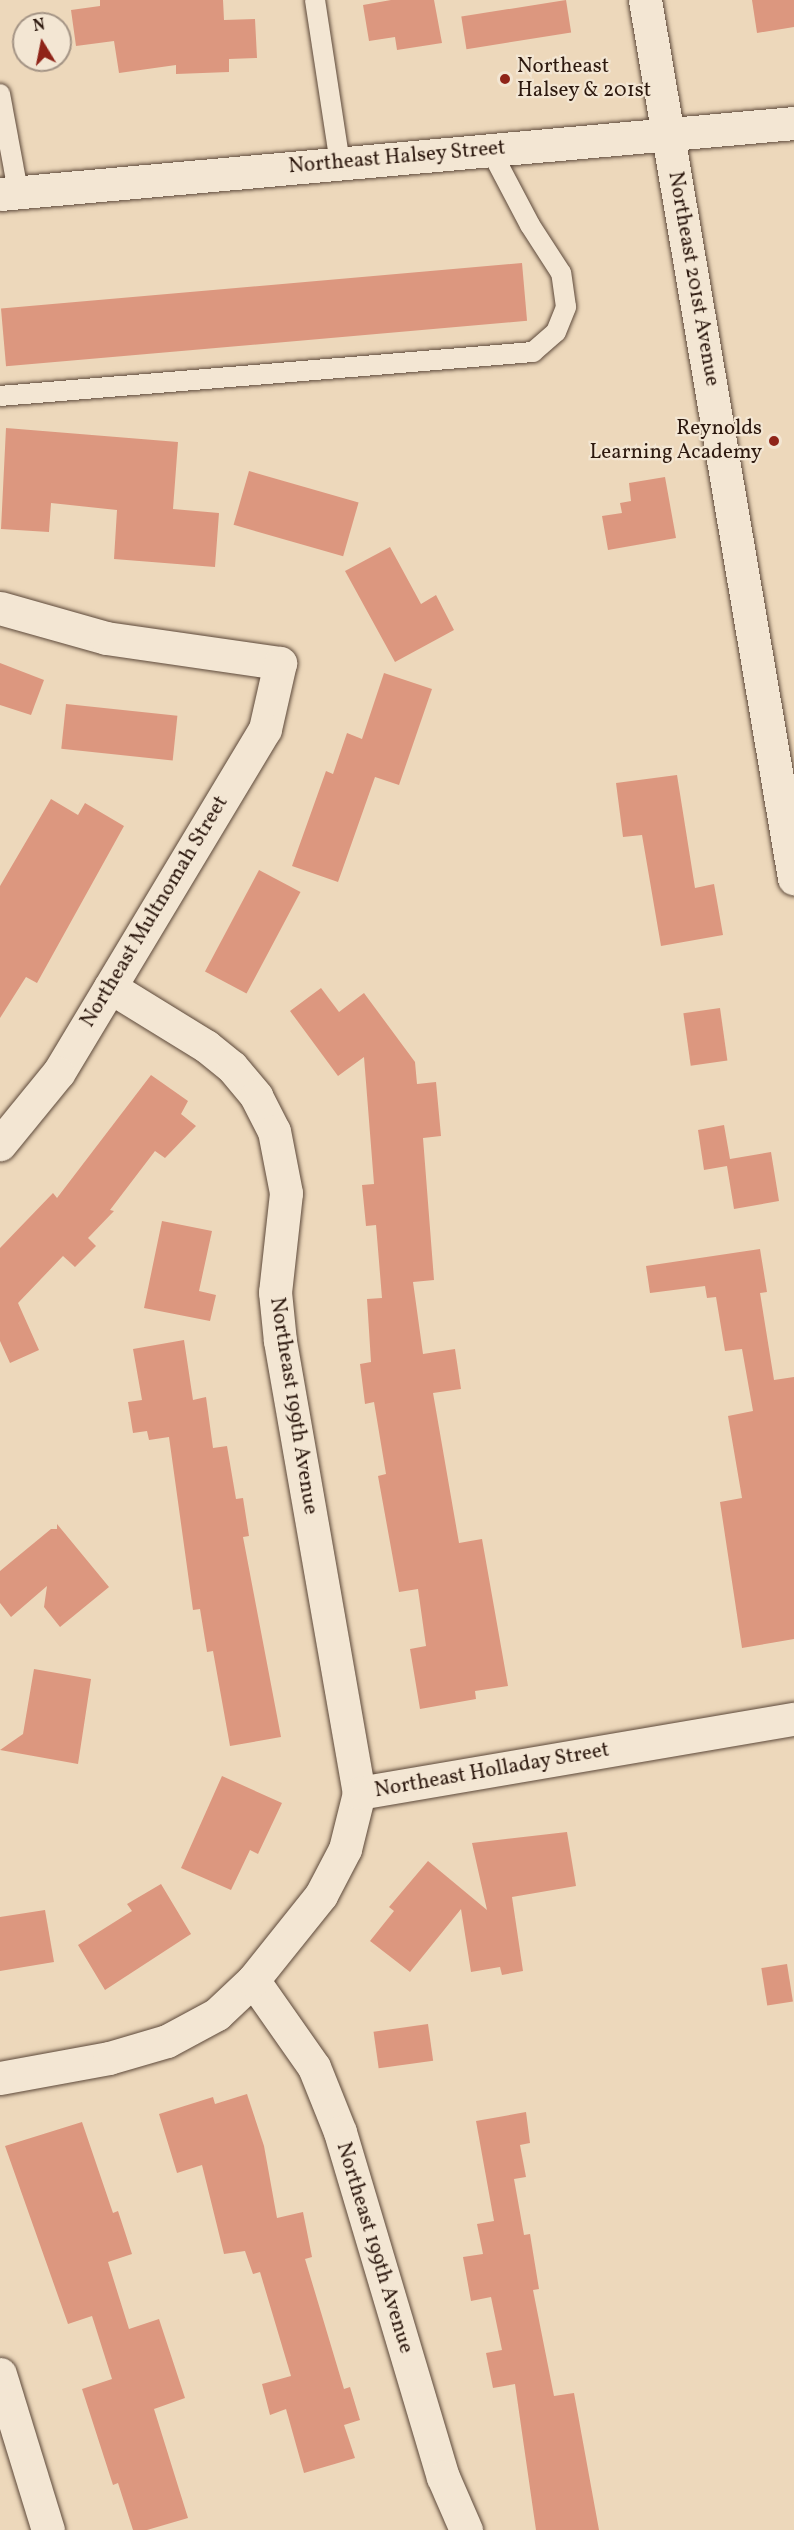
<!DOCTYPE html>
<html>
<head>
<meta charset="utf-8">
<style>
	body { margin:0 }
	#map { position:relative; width:794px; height:2530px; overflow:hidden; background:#edd8bb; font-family:Vollkorn,serif }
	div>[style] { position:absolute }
	.building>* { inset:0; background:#dc977f; transform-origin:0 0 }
	.roads { filter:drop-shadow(0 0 2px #5d493a) drop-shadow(0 0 2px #5d493a) }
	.service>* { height:20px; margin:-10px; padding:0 10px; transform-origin:10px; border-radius:10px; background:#f3e6d3 }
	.minor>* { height:33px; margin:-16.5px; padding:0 16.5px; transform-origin:16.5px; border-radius:16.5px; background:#f3e6d3 }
	.tertiary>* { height:33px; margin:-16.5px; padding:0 16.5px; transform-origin:16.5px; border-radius:16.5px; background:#f3e6d3 }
	.dots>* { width:16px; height:16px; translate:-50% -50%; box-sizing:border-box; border:3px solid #f3e6d3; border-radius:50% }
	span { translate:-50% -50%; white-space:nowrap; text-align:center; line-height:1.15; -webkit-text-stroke:4.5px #f3e6d3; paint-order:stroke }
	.poi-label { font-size:21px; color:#2d190f }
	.left { translate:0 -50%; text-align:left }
	.right { translate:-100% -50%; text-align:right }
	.street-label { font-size:21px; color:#2d190f }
	.north { position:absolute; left:12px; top:12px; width:60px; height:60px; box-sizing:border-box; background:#f3e6d3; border:2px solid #a49485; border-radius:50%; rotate:350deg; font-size:16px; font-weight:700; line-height:24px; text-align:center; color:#2d190f }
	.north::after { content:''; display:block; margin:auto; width:21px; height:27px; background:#8f2418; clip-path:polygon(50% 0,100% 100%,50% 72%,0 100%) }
</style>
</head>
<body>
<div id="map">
	<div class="building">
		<div style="clip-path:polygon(100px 0,223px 0,224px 20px,255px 19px,257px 58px,229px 59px,229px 72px,176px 74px,176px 65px,119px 73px,114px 41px,76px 46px,71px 10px,100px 6px)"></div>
		<div style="clip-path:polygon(391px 0,434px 0,442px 43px,397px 50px,395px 37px,369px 41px,363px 5px)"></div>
		<div style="left:566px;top:0;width:33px;height:106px;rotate:81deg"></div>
		<div style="clip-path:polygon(752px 0,794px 0,794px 27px,757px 33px)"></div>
		<div style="left:522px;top:263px;width:58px;height:523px;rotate:85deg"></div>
		<div style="clip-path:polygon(6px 428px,178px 442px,173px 509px,219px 513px,215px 567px,114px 559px,117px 510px,51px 503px,49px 532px,1px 529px)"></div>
		<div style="left:249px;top:471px;width:114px;height:56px;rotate:16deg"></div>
		<div style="clip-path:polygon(665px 477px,676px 538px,608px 550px,602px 516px,622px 513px,620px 503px,631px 501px,629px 483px)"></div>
		<div style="clip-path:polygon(390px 547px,421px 604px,436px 595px,454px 630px,395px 662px,345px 571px)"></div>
		<div style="clip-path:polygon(0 663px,44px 680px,31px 715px,0 705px)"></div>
		<div style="clip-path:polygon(384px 673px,432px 689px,399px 785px,375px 777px,338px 882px,292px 866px,326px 771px,333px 774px,347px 733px,362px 739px)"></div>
		<div style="left:66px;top:704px;width:112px;height:45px;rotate:6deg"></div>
		<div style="clip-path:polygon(677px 775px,695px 888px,714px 884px,723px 935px,661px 946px,642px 835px,623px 837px,616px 783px)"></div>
		<div style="clip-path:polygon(51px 799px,78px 815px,85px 803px,124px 826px,37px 983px,26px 977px,0 1018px,0 886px)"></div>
		<div style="left:259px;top:870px;width:47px;height:115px;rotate:28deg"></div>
		<div style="clip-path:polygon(321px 988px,339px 1012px,364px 993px,415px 1062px,417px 1084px,436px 1082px,441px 1136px,423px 1138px,434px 1280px,413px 1282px,423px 1354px,455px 1349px,461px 1389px,433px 1393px,459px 1543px,482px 1539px,508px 1686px,475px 1691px,476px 1699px,420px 1709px,410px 1649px,426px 1646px,418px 1589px,399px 1592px,378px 1476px,386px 1474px,374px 1402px,365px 1404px,360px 1364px,371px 1362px,367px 1299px,382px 1298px,376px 1225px,366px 1226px,362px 1185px,374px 1184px,364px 1057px,338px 1076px,290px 1011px)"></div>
		<div style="left:720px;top:1008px;width:53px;height:37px;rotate:82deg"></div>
		<div style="clip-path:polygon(151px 1075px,188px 1101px,181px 1114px,196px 1126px,165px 1158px,155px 1151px,110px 1210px,114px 1211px,88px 1238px,96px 1246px,75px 1267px,63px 1256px,18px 1303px,39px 1350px,10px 1363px,0 1341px,0 1248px,53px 1193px,57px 1198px)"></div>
		<div style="clip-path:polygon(724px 1125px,730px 1159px,771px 1152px,779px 1201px,734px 1209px,727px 1166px,704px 1170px,698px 1130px)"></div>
		<div style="clip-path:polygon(162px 1221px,212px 1231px,199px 1291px,216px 1295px,210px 1321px,144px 1308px)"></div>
		<div style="clip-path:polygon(760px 1249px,767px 1292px,760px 1293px,774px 1380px,794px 1377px,794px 1639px,742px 1648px,720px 1502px,742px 1498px,728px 1416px,753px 1411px,742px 1349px,725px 1351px,716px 1297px,707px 1298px,705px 1286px,650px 1293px,646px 1266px)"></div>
		<div style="clip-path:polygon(184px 1340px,193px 1400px,206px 1397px,213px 1448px,227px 1446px,236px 1499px,243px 1498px,249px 1536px,243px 1537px,281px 1737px,230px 1746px,213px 1651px,207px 1652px,200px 1609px,193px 1610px,169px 1437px,149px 1440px,147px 1431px,133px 1433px,128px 1402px,142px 1400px,133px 1349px)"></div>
		<div style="clip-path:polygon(57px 1524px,109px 1587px,60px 1627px,44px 1607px,47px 1586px,11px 1617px,0 1603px,0 1571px,51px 1529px,57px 1529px)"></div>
		<div style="clip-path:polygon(34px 1669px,91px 1679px,78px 1764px,0 1750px,23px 1734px)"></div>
		<div style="clip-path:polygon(222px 1776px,282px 1803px,258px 1854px,250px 1850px,231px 1890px,181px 1868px)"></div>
		<div style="clip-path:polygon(567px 1832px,576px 1886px,512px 1897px,523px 1971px,502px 1975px,500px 1967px,471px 1972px,461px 1909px,410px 1972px,370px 1941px,394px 1911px,389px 1907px,428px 1861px,487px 1910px,472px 1843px)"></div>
		<div style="clip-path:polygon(161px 1884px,191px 1934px,105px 1990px,78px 1945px,132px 1911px,127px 1904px)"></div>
		<div style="clip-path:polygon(45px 1910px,54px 1962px,0 1971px,0 1917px)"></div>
		<div style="left:787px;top:1964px;width:38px;height:26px;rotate:81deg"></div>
		<div style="left:428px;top:2024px;width:37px;height:55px;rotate:82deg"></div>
		<div style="clip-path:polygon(247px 2094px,264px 2146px,277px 2218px,303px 2212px,312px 2257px,305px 2259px,344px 2389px,350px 2387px,360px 2420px,344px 2425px,355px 2458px,304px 2473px,286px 2409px,270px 2415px,262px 2384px,291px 2376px,260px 2272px,253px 2274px,245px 2251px,224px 2254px,202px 2165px,177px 2173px,159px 2114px,213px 2097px,215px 2104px)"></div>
		<div style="clip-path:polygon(526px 2112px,530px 2143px,520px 2145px,526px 2177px,514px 2179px,524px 2235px,530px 2234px,539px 2289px,533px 2290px,554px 2396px,574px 2393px,599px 2530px,536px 2530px,515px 2384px,493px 2388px,486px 2353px,502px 2350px,491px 2297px,471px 2301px,463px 2257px,483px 2254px,477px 2224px,494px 2221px,476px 2121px)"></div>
		<div style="clip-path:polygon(82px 2122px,113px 2213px,118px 2211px,132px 2254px,108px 2262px,129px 2329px,159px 2319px,185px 2398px,154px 2409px,188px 2518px,147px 2530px,133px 2530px,118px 2483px,113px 2485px,82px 2389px,112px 2379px,92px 2316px,68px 2324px,5px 2146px)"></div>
	</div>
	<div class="roads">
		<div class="service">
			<div style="left:315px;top:0;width:165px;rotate:81.3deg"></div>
			<div style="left:0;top:94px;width:99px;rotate:79.5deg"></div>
			<div style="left:0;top:396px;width:535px;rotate:-4.72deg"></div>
			<div style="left:533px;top:352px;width:30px;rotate:-41deg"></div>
			<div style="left:556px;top:332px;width:27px;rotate:-68deg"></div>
			<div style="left:566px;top:307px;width:34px;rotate:-98deg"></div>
			<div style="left:561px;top:273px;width:57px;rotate:-122.9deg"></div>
			<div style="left:530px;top:225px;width:84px;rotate:-117.8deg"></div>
		</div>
		<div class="minor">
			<div style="left:0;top:608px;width:110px;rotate:15.8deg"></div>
			<div style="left:106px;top:638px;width:176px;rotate:8.2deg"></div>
			<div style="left:280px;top:663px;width:68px;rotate:102.8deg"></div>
			<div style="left:265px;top:729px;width:401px;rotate:121deg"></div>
			<div style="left:58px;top:1073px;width:92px;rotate:129.2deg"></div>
			<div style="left:110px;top:987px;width:113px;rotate:31.6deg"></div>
			<div style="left:206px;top:1046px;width:33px;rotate:39deg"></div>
			<div style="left:232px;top:1067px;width:38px;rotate:50deg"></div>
			<div style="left:256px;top:1096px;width:39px;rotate:63deg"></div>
			<div style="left:274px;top:1131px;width:63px;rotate:79deg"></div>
			<div style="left:286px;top:1193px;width:100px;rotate:96.3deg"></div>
			<div style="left:275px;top:1292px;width:49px;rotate:84.2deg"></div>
			<div style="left:280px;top:1341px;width:459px;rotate:80.1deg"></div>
			<div style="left:253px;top:1980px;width:106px;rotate:55deg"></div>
			<div style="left:314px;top:2067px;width:70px;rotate:68.2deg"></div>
			<div style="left:340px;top:2132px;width:360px;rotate:73.4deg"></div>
			<div style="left:443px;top:2477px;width:58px;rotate:66.5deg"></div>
			<div style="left:0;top:2078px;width:111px;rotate:-10.4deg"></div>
			<div style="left:109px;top:2058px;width:60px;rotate:-16.3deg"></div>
			<div style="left:167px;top:2041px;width:57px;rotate:-28.4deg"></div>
			<div style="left:217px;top:2014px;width:50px;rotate:-43.4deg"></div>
			<div style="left:253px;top:1980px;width:109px;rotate:-51.3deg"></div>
			<div style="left:321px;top:1895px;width:52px;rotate:-62.4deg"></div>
			<div style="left:345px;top:1849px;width:58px;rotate:-76deg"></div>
			<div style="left:359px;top:1793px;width:441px;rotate:-9.7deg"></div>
			<div style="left:0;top:2374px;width:163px;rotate:72.9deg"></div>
		</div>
		<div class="tertiary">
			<div style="left:645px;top:0;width:891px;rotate:80.37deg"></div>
			<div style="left:0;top:194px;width:797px;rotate:-5.11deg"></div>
		</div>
	</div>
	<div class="dots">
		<div style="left:505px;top:79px;background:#8f2418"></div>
		<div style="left:774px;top:441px;background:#8f2418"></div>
	</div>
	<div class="poi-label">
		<span class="left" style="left:517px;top:79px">Northeast<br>Halsey &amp; 201st</span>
		<span class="right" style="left:762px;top:441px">Reynolds<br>Learning Academy</span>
	</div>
	<div class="street-label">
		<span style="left:397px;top:158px;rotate:-5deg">Northeast Halsey Street</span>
		<span style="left:693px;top:279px;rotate:80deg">Northeast 201st Avenue</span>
		<span style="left:155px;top:912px;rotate:-59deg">Northeast Multnomah Street</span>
		<span style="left:293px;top:1406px;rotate:81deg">Northeast 199th Avenue</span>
		<span style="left:492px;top:1771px;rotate:-10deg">Northeast Holladay Street</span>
		<span style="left:374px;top:2248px;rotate:73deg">Northeast 199th Avenue</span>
	</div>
	<div class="north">N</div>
</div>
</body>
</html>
